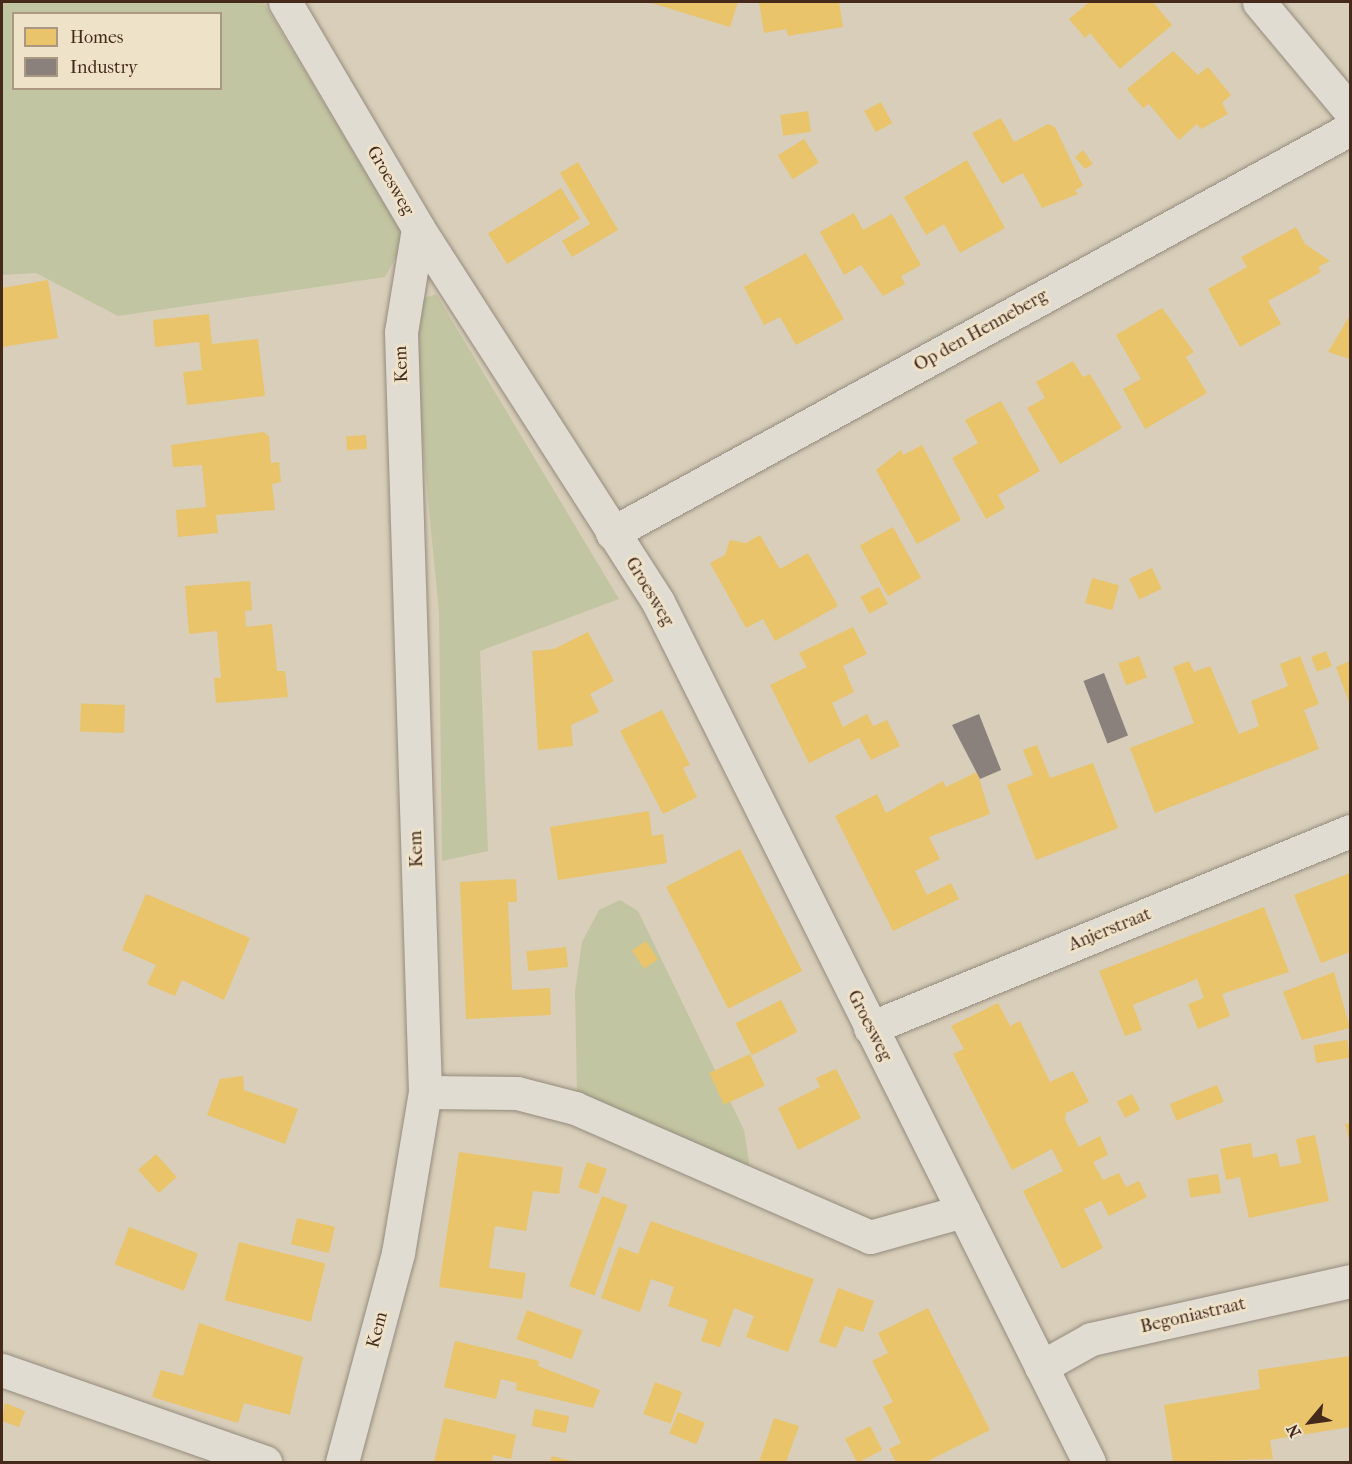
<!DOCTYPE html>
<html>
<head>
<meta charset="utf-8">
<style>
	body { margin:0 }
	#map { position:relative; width:1352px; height:1464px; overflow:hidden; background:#d8ceb9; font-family:"IM FELL French Canon",serif }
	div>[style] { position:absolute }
	.green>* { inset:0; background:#c2c5a1 }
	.homes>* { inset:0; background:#e9c46a; transform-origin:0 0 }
	.industry>* { inset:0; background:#8a817c; transform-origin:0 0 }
	.roads { filter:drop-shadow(0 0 2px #958b7e) drop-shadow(0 0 2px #958b7e) }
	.minor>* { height:33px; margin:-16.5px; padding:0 16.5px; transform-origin:16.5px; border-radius:16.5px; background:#e0dcd1 }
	span { translate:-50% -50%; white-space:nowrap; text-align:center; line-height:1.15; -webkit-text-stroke:6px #eee2c9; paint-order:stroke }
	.street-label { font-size:18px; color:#452a1b }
	.frame { position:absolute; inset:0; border:3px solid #452a1b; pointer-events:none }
	.legend { position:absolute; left:12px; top:12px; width:210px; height:78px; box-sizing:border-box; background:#eee2c9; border:2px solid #aa9883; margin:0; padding:8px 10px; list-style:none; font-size:18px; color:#452a1b }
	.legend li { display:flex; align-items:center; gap:12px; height:30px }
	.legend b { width:30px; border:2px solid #aa9883 }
	.north { position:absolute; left:1280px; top:1392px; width:60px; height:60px; -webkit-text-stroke:4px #eee2c9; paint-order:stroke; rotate:241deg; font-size:16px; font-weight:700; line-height:24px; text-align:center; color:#452a1b }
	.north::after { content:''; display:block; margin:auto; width:21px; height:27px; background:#452a1b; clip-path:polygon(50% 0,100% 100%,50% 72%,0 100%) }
</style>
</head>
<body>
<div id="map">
	<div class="green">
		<div style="clip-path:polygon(evenodd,2px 2px,263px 2px,406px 239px,385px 277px,118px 316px,36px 273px,2px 275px,2px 2px,14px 14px,220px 14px,220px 88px,14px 88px,14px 14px)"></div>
		<div style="clip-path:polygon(436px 294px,619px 599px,480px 651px,488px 851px,442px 861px,439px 613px,416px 375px,419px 300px)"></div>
		<div style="clip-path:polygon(620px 900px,638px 911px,744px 1130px,750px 1168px,577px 1093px,575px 991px,582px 942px,599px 910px)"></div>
	</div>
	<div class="homes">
		<div style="clip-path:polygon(648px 2px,738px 2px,730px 27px)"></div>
		<div style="clip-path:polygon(759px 2px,839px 2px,843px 27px,788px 36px,786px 29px,764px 33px)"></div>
		<div style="clip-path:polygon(1089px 2px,1153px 2px,1172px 25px,1120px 69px,1090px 33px,1085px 38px,1069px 19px)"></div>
		<div style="clip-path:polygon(1173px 51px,1198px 75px,1208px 67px,1231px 95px,1222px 103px,1228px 114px,1201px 129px,1197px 124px,1179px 140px,1149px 104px,1143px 108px,1127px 89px)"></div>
		<div style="left:881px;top:102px;width:24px;height:19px;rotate:62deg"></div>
		<div style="left:808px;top:111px;width:21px;height:28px;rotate:82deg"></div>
		<div style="clip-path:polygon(1001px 118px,1014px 142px,1048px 124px,1055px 127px,1083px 186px,1075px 190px,1078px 194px,1042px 208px,1023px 173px,1002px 184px,972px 133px)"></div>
		<div style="left:804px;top:139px;width:28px;height:31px;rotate:58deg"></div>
		<div style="clip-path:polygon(1083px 150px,1093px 164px,1085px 169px,1075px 157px)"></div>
		<div style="clip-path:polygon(967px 160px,1005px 228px,960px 253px,944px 224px,926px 235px,904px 197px)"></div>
		<div style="clip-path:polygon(578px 162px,618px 230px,572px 257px,562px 241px,590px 224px,560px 173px)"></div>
		<div style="left:561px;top:188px;width:36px;height:86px;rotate:58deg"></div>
		<div style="clip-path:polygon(854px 213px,863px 230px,892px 214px,921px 265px,901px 276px,905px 284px,883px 296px,861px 265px,844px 275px,820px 232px)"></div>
		<div style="clip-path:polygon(1296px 227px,1305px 244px,1330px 261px,1318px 267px,1321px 272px,1268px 301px,1281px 324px,1240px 347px,1208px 289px,1247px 267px,1241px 257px)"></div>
		<div style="clip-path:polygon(806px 253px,844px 319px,796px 345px,780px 317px,764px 325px,744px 287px)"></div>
		<div style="clip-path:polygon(48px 280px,58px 338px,2px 347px,2px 288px)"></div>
		<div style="clip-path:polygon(1162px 308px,1194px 352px,1186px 357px,1207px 393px,1145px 429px,1123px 389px,1141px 379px,1116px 335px)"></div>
		<div style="clip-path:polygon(209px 314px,212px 344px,258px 339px,265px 396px,187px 405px,183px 372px,202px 370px,199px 342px,155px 347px,153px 320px)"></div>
		<div style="clip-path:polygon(1350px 315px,1350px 359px,1328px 352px)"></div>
		<div style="clip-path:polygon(1073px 361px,1083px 377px,1090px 374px,1122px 428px,1060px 464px,1027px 408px,1045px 398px,1036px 382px)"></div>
		<div style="clip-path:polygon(1001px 401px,1040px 471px,998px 495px,1005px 508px,986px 519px,952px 458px,978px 443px,965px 420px)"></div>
		<div style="clip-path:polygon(263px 432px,269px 436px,271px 463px,279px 462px,281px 482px,272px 484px,275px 510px,216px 515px,218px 533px,178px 537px,176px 510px,206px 507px,202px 465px,173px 467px,171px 445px)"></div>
		<div style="left:366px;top:435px;width:14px;height:20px;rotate:86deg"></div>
		<div style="clip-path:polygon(922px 445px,961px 520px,917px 544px,876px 470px,901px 450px,903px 455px)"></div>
		<div style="left:893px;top:527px;width:58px;height:38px;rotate:61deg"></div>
		<div style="clip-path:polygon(760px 535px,780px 569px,808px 553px,838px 606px,775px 641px,763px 619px,746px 628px,710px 563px,725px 555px,730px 540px,746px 543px)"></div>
		<div style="left:1152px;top:568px;width:23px;height:25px;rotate:65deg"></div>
		<div style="left:1092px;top:578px;width:28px;height:26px;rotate:15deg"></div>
		<div style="clip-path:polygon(250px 581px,252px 610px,245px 611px,246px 627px,272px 624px,277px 671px,285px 671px,288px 697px,216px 703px,214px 678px,221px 678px,217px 631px,189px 634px,185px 586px)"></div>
		<div style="left:879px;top:587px;width:19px;height:21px;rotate:62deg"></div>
		<div style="clip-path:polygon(853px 627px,867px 654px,843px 666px,854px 692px,832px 703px,843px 727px,867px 714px,873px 726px,887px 720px,900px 746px,871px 760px,859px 738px,809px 763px,770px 685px,807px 667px,799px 653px)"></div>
		<div style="clip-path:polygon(588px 632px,614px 681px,590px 694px,599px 712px,571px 725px,573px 746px,538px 750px,532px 651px,554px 649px)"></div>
		<div style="left:1326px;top:651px;width:16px;height:16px;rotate:68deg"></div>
		<div style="left:1139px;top:656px;width:23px;height:22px;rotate:70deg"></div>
		<div style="clip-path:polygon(1300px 656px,1319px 704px,1304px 710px,1319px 749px,1155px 813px,1130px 748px,1194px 723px,1173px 667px,1189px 661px,1194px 672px,1210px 666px,1239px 734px,1259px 726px,1251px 701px,1288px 686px,1280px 664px)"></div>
		<div style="clip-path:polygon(1350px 661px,1350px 705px,1336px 667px)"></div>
		<div style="left:125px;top:705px;width:28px;height:44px;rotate:92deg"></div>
		<div style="clip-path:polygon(662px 710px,690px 765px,683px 768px,697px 797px,663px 814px,620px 731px)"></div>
		<div style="clip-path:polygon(1037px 745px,1050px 778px,1093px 763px,1118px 828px,1036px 860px,1007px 785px,1033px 775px,1023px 750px)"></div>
		<div style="clip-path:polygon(977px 772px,990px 814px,929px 837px,940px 859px,915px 871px,927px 895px,951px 883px,959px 899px,893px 931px,835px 816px,877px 794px,886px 813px,943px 781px,946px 787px)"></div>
		<div style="clip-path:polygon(649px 811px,652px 836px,663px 834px,667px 863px,558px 880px,550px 827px)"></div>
		<div style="left:740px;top:849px;width:137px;height:83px;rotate:63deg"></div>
		<div style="clip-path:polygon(1350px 873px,1350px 952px,1321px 963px,1294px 895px)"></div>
		<div style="clip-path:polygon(516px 879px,517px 902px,508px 902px,512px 990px,550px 988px,551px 1015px,466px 1019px,460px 882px)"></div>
		<div style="clip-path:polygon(146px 894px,250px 938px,224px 1000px,182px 980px,175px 996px,147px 984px,156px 965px,122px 950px)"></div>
		<div style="clip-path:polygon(1264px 907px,1289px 972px,1222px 994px,1230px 1016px,1198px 1029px,1188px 1004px,1204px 998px,1197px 979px,1157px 995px,1133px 1005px,1142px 1030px,1125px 1036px,1099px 971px)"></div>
		<div style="left:646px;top:941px;width:22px;height:17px;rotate:56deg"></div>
		<div style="left:566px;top:947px;width:20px;height:40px;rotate:84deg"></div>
		<div style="clip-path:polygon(1334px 972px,1350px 1028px,1302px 1040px,1283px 992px)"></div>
		<div style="left:781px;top:1000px;width:36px;height:51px;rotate:63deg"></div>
		<div style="clip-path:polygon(998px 1003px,1010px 1026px,1020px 1021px,1050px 1082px,1073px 1071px,1089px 1102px,1066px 1113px,1065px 1120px,1079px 1147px,1100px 1136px,1108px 1155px,1093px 1162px,1103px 1180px,1119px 1173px,1126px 1187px,1139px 1181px,1147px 1197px,1109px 1216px,1101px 1201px,1084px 1209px,1103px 1248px,1062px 1269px,1023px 1191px,1063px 1171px,1052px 1149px,1012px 1170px,953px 1054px,964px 1049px,951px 1026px)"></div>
		<div style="left:1347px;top:1040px;width:18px;height:34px;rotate:81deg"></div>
		<div style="left:750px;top:1054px;width:35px;height:45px;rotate:65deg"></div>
		<div style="clip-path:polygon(836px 1069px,861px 1118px,798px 1150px,778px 1108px,820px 1087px,816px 1078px)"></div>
		<div style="clip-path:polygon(243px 1076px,244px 1090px,298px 1109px,285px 1144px,207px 1115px,220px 1079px)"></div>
		<div style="left:1217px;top:1085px;width:18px;height:51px;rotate:68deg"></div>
		<div style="left:1132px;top:1094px;width:18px;height:17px;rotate:63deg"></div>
		<div style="clip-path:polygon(1350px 1123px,1350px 1143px,1345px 1124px)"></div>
		<div style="clip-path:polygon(1315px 1135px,1329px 1201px,1249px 1218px,1240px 1177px,1226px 1180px,1220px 1149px,1251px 1143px,1253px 1158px,1277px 1153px,1280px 1167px,1301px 1163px,1296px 1139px)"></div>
		<div style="clip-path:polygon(459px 1152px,563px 1167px,559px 1194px,533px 1191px,526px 1231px,495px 1226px,489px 1268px,526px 1273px,522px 1299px,439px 1287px)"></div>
		<div style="left:156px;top:1154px;width:31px;height:24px;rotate:48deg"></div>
		<div style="left:587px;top:1162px;width:21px;height:27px;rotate:19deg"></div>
		<div style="left:1218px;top:1174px;width:19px;height:31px;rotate:81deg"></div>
		<div style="left:602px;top:1196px;width:27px;height:96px;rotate:20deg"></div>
		<div style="left:297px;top:1218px;width:39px;height:27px;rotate:13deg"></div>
		<div style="clip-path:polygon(651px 1221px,814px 1279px,788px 1352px,746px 1337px,754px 1316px,734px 1308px,720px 1347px,701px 1341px,708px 1320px,668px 1306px,674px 1287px,651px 1279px,640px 1312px,601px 1298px,619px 1247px,638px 1254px)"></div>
		<div style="left:129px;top:1227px;width:74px;height:40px;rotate:21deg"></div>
		<div style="left:239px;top:1242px;width:89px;height:60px;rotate:14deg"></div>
		<div style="clip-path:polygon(838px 1288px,874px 1301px,863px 1332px,845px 1326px,836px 1348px,819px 1342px)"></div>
		<div style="clip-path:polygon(928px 1308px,990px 1430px,926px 1462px,896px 1462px,889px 1449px,901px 1443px,883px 1407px,893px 1402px,872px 1361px,888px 1353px,878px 1333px)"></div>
		<div style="left:527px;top:1310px;width:59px;height:31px;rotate:20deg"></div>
		<div style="clip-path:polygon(199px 1323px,303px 1357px,290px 1415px,244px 1403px,238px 1423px,152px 1397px,161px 1370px,183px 1376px)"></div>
		<div style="clip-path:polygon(455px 1341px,539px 1361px,538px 1366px,600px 1390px,593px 1408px,516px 1390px,517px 1383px,501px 1379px,496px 1399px,444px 1387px)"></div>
		<div style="clip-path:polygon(1350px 1356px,1350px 1427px,1270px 1440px,1273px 1459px,1173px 1462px,1164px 1405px,1260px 1389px,1258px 1370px)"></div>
		<div style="left:655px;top:1382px;width:29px;height:34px;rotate:20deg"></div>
		<div style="clip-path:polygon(5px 1403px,25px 1411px,19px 1427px,2px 1421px)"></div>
		<div style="left:535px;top:1409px;width:35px;height:17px;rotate:12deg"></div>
		<div style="left:678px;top:1412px;width:29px;height:23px;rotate:22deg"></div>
		<div style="clip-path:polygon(444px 1418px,516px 1435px,511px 1459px,493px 1455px,492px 1462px,434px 1462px)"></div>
		<div style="clip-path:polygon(774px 1418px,799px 1426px,786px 1462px,759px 1462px)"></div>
		<div style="left:870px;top:1426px;width:27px;height:28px;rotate:63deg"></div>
		<div style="clip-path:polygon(552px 1456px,575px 1462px,550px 1462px)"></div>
	</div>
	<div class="industry">
		<div style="left:1104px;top:673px;width:67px;height:22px;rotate:69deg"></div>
		<div style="clip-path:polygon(979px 714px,1001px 770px,980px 779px,952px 725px)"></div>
	</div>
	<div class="roads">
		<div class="minor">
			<div style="left:285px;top:2px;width:262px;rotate:59.5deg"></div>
			<div style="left:418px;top:228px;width:444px;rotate:57.3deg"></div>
			<div style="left:658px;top:602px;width:962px;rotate:63.38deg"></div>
			<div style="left:1259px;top:2px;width:142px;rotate:50.1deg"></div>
			<div style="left:612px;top:533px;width:841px;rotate:-28.7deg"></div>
			<div style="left:870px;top:1028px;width:519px;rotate:-22.31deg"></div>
			<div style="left:425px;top:1092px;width:92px;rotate:0.6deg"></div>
			<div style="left:517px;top:1093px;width:60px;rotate:14.5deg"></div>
			<div style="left:575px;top:1108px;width:322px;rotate:23.6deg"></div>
			<div style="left:870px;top:1237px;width:97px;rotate:-15.6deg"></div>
			<div style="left:1041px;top:1367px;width:57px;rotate:-29.2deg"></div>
			<div style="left:1091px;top:1339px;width:265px;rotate:-12.6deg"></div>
			<div style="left:2px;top:1370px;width:279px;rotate:19.3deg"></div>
			<div style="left:342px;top:1462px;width:216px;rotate:-75deg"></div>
			<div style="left:398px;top:1253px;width:163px;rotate:-80.5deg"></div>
			<div style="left:425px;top:1092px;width:760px;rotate:-91.81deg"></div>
			<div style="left:401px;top:332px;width:105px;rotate:-80.7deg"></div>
		</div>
	</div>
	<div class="street-label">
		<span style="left:390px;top:181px;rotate:60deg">Groesweg</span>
		<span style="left:981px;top:331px;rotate:-29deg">Op den Henneberg</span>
		<span style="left:402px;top:364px;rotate:-92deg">Kem</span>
		<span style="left:649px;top:592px;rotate:59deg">Groesweg</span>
		<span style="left:417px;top:849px;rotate:-92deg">Kem</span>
		<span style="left:1110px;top:930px;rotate:-22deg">Anjerstraat</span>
		<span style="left:869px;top:1026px;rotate:63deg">Groesweg</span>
		<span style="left:1193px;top:1316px;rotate:-13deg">Begoniastraat</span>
		<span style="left:378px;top:1330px;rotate:-75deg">Kem</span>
	</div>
	<div class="frame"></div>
	<ul class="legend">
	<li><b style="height:16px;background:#e9c46a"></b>Homes</li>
	<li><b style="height:16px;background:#8a817c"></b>Industry</li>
	</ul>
	<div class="north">N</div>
</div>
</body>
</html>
